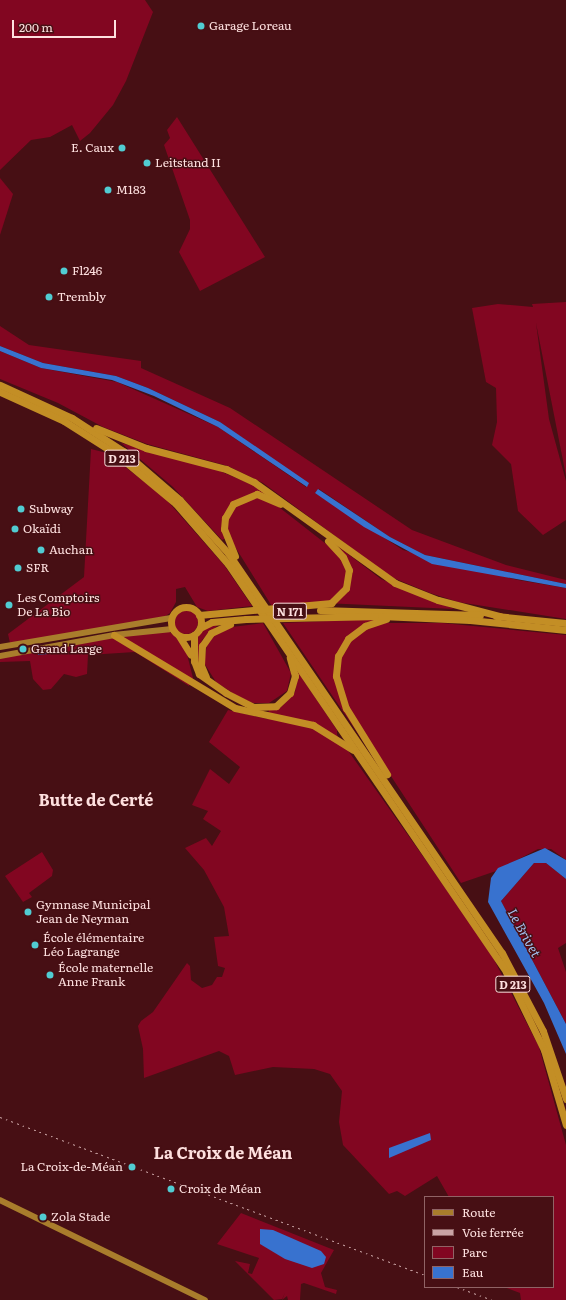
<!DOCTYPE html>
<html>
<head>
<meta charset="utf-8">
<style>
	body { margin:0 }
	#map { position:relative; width:566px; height:1300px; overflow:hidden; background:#470f14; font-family:Literata,serif }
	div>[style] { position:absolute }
	.green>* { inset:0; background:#820621 }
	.round { border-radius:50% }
	.water>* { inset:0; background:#3872cf }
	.major>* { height:5.5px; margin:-2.75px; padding:0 2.75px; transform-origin:2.75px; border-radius:2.75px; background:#a97d2c }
	.highway>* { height:7px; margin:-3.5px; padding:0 3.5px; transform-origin:3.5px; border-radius:3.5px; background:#c38e25 }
	.highway>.ring { margin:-3.5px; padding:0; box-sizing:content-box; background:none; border:7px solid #c38e25; border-radius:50% }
	.rail>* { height:1px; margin-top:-0.5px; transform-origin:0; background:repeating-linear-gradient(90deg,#caa4a5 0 2px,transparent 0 6px) }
	.dots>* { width:11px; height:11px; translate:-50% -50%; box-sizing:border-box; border:2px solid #470f14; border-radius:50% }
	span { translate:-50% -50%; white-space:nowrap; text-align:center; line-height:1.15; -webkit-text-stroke:3px #470f14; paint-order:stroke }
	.shield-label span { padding:1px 3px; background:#470f14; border:1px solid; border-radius:3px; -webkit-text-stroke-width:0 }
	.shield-label { font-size:11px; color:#fee0df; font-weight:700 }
	.poi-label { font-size:12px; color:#fee0df }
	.left { translate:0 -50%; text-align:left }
	.right { translate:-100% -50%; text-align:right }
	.water-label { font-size:13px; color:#a4c2f1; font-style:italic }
	.district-label { font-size:16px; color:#fee0df; font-weight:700 }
	.legend { position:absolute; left:424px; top:1196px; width:130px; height:92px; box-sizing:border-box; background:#470f14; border:1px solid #906365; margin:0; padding:5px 7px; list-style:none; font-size:12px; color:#fee0df }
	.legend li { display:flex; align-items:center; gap:8px; height:20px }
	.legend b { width:20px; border:1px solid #906365 }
	.scale { position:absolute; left:12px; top:20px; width:104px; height:18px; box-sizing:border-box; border:2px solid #fee0df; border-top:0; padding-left:5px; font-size:12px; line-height:14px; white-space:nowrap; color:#fee0df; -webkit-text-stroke:3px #470f14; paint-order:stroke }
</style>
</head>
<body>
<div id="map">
	<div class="green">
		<div style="clip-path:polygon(0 0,145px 0,153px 12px,126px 81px,113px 105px,90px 133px,80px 141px,72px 125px,50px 137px,31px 140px,0 170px)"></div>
		<div style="clip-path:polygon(177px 117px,265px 257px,200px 291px,179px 252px,190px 229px,190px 220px,164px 145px,170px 138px,167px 130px)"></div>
		<div style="clip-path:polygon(0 178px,13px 194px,0 235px)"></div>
		<div style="clip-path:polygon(566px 302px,566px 476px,536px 323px,549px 419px,566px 481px,566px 520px,543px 535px,518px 511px,511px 464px,492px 445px,497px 422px,496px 388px,486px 382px,472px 308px,498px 304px,533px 307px,532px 304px)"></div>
		<div style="clip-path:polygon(0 326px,29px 345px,141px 361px,141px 368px,230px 408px,412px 530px,506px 565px,566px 580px,566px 584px,425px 555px,390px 537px,319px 489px,315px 493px,403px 550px,518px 580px,566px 588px,566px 619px,458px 602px,430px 593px,391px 577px,263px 483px,228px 466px,147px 444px,103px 427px,58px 403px,0 379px,0 351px,41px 368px,117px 382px,218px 427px,306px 487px,308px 485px,220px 422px,148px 388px,116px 376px,43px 363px,0 346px)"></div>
		<div style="clip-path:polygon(121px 443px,203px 464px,253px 485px,270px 494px,275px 504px,335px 551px,340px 548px,381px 579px,454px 609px,324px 603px,273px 608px,229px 537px,222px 540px,173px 487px)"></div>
		<div style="clip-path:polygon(91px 449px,107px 453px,164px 497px,224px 565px,252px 606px,208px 611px,197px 607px,185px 587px,176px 589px,176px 602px,170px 613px,161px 619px,10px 643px,8px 634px,84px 577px)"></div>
		<div class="round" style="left:174px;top:610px;width:24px;height:24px"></div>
		<div style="clip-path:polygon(371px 619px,379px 623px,442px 623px,566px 635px,566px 860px,551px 849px,538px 849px,496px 871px,461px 883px,366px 738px,363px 741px,283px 623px)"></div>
		<div style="clip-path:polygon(263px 623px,291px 673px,287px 691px,269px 703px,253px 703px,237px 696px,216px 682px,204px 663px,207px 643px,215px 633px,224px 628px)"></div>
		<div style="clip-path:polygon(218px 625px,202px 640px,198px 666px,197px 637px,206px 627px)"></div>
		<div style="clip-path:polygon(168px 631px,184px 642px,193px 678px,189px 686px,135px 652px,88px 655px,87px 674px,76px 677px,64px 674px,51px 689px,43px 690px,33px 679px,30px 661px,0 662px,0 658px,102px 639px)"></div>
		<div style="clip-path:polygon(298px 672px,337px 730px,337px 735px,488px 948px,539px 1047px,566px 1145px,566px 1300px,521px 1300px,520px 1293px,504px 1287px,553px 1287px,553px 1197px,449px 1197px,437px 1176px,405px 1196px,397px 1191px,389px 1194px,343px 1145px,339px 1122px,342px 1091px,330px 1074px,314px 1069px,273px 1067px,235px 1075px,229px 1056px,219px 1051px,144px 1078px,143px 1049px,138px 1026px,141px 1021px,153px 1012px,187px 963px,190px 966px,191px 980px,202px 988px,212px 985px,217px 977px,222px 977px,225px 968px,218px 966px,214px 937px,229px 936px,224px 907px,204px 870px,185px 848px,206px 838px,212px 846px,221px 831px,203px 819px,208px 811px,192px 805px,210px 769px,229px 784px,240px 767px,209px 742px,228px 710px,267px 719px,269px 710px,281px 707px,295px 692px)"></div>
		<div style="clip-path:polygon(42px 852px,53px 870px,52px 876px,29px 893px,32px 897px,23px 902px,5px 876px)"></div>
		<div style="clip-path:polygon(534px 863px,546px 863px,566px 879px,566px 943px,558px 948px,566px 972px,566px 1024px,501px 901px)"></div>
		<div style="clip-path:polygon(241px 1213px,334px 1250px,321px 1273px,325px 1287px,337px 1290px,336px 1294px,304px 1283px,301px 1284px,300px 1300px,288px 1300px,287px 1296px,282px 1300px,285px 1293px,282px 1299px,274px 1300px,235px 1261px,250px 1264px,248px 1273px,252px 1274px,259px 1258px,217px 1244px)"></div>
	</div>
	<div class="water">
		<div style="clip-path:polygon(0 346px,43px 363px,116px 376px,148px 388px,220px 422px,309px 483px,307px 487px,218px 427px,154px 396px,112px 380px,41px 368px,0 351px)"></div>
		<div style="clip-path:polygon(318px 489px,390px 537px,425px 555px,566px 584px,566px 588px,432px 564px,364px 527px,315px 493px)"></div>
		<div style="clip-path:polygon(66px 648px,67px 652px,38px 655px,38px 653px)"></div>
		<div style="clip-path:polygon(545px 848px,566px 860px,566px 879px,546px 863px,534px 863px,501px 901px,566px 1024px,566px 1054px,544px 1003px,488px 902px,491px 878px,498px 868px)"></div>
		<div style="clip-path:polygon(430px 1133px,431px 1140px,389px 1158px,389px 1148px)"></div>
		<div style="clip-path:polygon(260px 1229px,273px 1230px,321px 1251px,326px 1257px,324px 1264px,312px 1268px,285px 1259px,260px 1244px)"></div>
	</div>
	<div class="major">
		<div style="left:0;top:647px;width:173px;rotate:-9.6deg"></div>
		<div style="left:0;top:656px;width:116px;rotate:-10.4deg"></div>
		<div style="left:114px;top:635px;width:58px;rotate:-5.9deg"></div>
		<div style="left:0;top:1200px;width:228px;rotate:26deg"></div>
	</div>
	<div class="highway">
		<div style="left:0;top:385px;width:79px;rotate:24.6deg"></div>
		<div style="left:72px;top:418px;width:61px;rotate:32.9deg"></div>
		<div style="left:123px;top:451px;width:75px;rotate:40.7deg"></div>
		<div style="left:180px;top:500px;width:72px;rotate:47.8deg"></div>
		<div style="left:228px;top:553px;width:485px;rotate:55.6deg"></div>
		<div style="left:502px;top:953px;width:88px;rotate:62.3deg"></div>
		<div style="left:543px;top:1031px;width:72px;rotate:71.3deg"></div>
		<div style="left:0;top:392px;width:70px;rotate:24.4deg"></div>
		<div style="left:64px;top:421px;width:62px;rotate:32.4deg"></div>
		<div style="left:116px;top:454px;width:78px;rotate:39.8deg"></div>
		<div style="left:176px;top:504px;width:79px;rotate:49.1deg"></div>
		<div style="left:228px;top:564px;width:494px;rotate:55.7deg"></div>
		<div style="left:506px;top:972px;width:87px;rotate:64deg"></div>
		<div style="left:544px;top:1050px;width:78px;rotate:73.7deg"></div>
		<div style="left:96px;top:428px;width:54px;rotate:21.8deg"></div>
		<div style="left:146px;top:448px;width:83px;rotate:14.7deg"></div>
		<div style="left:226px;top:469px;width:31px;rotate:25deg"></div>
		<div style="left:254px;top:482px;width:173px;rotate:35.6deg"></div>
		<div style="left:395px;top:583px;width:46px;rotate:21.6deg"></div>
		<div style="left:438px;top:600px;width:64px;rotate:14.5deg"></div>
		<div style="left:235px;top:556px;width:29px;rotate:-112deg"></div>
		<div style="left:224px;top:529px;width:11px;rotate:-85deg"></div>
		<div style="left:225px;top:518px;width:16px;rotate:-60deg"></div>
		<div style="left:233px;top:504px;width:26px;rotate:-23deg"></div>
		<div style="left:257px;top:494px;width:25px;rotate:23deg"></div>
		<div class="ring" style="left:171px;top:607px;width:23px;height:23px"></div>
		<div style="left:320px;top:610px;width:160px;rotate:1.8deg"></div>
		<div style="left:199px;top:615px;width:133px;rotate:-5.2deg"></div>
		<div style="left:331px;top:603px;width:21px;rotate:-45deg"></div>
		<div style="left:346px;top:588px;width:18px;rotate:-81deg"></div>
		<div style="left:349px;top:570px;width:14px;rotate:-115deg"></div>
		<div style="left:343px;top:557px;width:22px;rotate:-133deg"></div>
		<div style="left:496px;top:616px;width:70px;rotate:5.7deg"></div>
		<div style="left:386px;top:619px;width:22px;rotate:162deg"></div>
		<div style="left:365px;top:626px;width:21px;rotate:143deg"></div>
		<div style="left:348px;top:639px;width:20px;rotate:120deg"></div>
		<div style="left:338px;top:656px;width:20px;rotate:96deg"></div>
		<div style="left:336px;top:676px;width:34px;rotate:73deg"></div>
		<div style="left:346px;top:708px;width:78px;rotate:58.2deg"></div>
		<div style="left:200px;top:628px;width:13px;rotate:-27deg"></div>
		<div style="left:212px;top:622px;width:34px;rotate:-5deg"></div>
		<div style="left:246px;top:619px;width:135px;rotate:-1.3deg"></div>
		<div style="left:381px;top:616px;width:89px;rotate:2.6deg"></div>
		<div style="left:470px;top:620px;width:97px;rotate:5.9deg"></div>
		<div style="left:114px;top:635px;width:141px;rotate:31.1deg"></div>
		<div style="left:235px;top:708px;width:80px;rotate:12.3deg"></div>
		<div style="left:313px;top:725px;width:47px;rotate:32deg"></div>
		<div style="left:194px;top:635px;width:26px;rotate:90deg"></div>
		<div style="left:194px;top:661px;width:14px;rotate:69deg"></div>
		<div style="left:199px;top:674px;width:33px;rotate:35deg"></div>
		<div style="left:226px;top:693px;width:30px;rotate:27deg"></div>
		<div style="left:253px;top:707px;width:23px;rotate:-2deg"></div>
		<div style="left:276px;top:706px;width:19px;rotate:-43deg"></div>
		<div style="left:290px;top:693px;width:18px;rotate:-74deg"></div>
		<div style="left:295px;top:676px;width:19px;rotate:-106deg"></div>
		<div style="left:179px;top:636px;width:22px;rotate:58deg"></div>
		<div style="left:206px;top:677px;width:13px;rotate:-113deg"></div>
		<div style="left:201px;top:665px;width:19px;rotate:-87deg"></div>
		<div style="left:202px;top:646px;width:16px;rotate:-55deg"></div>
		<div style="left:211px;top:633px;width:21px;rotate:-25deg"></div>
	</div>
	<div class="rail">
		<div style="left:0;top:1117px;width:453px;rotate:20.4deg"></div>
		<div style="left:457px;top:1287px;width:37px;rotate:20deg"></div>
	</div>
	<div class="dots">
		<div style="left:201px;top:26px;background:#51ccd2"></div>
		<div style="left:122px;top:148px;background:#51ccd2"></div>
		<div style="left:147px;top:163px;background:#51ccd2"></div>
		<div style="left:108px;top:190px;background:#51ccd2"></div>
		<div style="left:64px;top:271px;background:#51ccd2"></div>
		<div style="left:49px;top:297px;background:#51ccd2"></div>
		<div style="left:21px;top:509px;background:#51ccd2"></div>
		<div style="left:15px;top:529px;background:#51ccd2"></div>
		<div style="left:41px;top:550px;background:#51ccd2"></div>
		<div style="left:18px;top:568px;background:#51ccd2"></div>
		<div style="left:9px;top:605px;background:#51ccd2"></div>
		<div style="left:23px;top:649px;background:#51ccd2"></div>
		<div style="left:28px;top:912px;background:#51ccd2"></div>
		<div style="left:35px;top:945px;background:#51ccd2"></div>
		<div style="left:50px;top:975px;background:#51ccd2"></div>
		<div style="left:132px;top:1167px;background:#51ccd2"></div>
		<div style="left:171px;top:1189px;background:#51ccd2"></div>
		<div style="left:43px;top:1217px;background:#51ccd2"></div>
	</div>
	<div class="shield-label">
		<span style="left:122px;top:458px">D 213</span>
		<span style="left:290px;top:611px">N 171</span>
		<span style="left:513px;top:984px">D 213</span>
	</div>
	<div class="poi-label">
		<span class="left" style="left:209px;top:26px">Garage Loreau</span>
		<span class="right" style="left:114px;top:148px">E. Caux</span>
		<span class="left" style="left:155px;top:163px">Leitstand II</span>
		<span class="left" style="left:116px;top:190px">M183</span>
		<span class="left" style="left:72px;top:271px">Fl246</span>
		<span class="left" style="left:57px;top:297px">Trembly</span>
		<span class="left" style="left:29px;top:509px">Subway</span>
		<span class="left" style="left:23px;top:529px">Okaïdi</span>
		<span class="left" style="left:49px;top:550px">Auchan</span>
		<span class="left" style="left:26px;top:568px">SFR</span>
		<span class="left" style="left:17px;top:605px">Les Comptoirs<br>De La Bio</span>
		<span class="left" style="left:31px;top:649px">Grand Large</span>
		<span class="left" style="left:36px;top:912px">Gymnase Municipal<br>Jean de Neyman</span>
		<span class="left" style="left:43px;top:945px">École élémentaire<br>Léo Lagrange</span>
		<span class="left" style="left:58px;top:975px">École maternelle<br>Anne Frank</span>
		<span class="right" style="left:123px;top:1167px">La Croix-de-Méan</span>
		<span class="left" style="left:179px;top:1189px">Croix de Méan</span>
		<span class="left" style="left:51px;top:1217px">Zola Stade</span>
	</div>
	<div class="water-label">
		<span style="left:524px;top:933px;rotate:61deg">Le Brivet</span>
	</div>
	<div class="district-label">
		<span style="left:96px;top:799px">Butte de Certé</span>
		<span style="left:223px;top:1152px">La Croix de Méan</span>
	</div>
	<ul class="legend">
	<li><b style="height:5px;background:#a97d2c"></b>Route</li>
	<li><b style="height:5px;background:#caa4a5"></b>Voie ferrée</li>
	<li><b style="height:11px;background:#820621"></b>Parc</li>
	<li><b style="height:11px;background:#3872cf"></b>Eau</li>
	</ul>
	<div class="scale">200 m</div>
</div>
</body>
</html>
